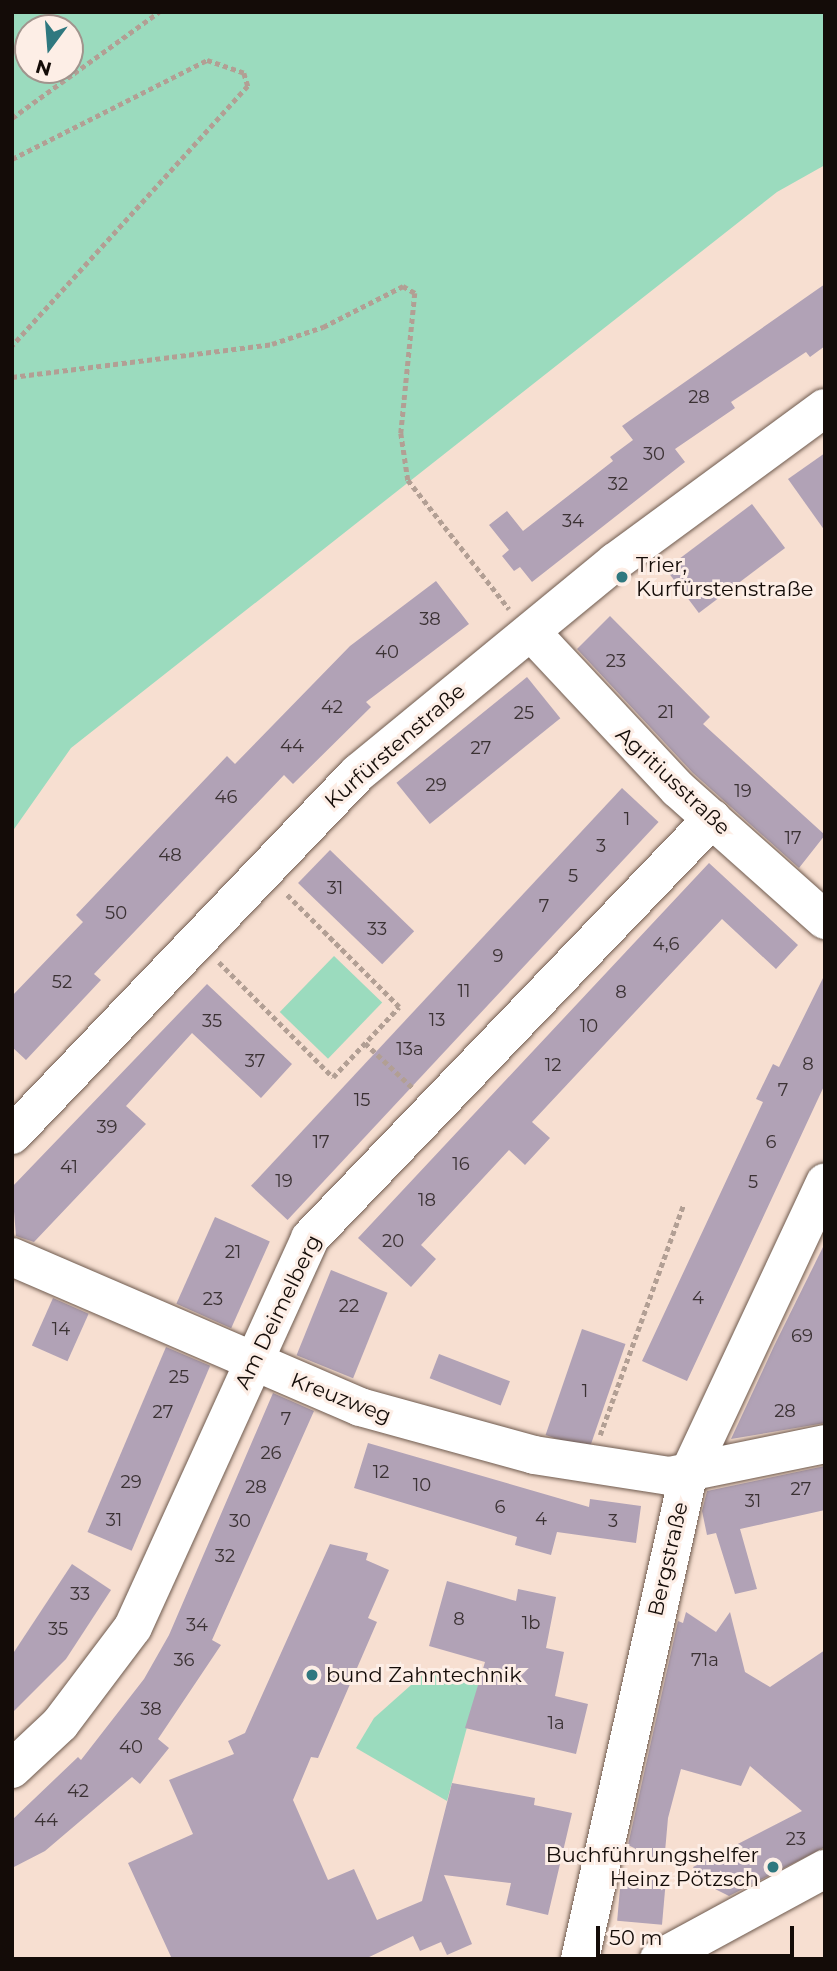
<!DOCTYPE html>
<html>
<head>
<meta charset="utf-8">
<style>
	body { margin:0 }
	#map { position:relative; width:837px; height:1971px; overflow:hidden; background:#f7dfd1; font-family:Montserrat,sans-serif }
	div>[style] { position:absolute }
	.green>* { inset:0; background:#9bdbbe; transform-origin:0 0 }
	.building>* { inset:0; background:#b1a2b6; transform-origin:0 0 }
	.path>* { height:4.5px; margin-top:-2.25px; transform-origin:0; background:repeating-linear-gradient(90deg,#b29f94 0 5px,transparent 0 8.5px) }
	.roads { filter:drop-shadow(0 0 2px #6e5a4e) drop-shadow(0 0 2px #6e5a4e) }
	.minor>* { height:38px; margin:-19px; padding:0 19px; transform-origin:19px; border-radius:19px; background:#fff }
	.dots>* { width:19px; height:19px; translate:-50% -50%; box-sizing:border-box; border:4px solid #fdeee6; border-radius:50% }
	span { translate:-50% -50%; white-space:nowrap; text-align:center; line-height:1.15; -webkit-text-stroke:6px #fdeee6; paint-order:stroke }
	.number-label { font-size:18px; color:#3b3234 }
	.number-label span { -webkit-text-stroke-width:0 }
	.poi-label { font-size:21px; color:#140c08 }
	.left { translate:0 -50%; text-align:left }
	.right { translate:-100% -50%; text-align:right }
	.street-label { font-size:21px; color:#140c08 }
	.frame { position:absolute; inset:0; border:14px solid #140c08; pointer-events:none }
	.north { position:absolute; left:14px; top:14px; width:70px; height:70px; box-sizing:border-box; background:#fdeee6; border:2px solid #a0948d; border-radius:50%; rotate:196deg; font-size:19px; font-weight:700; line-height:28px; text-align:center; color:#140c08 }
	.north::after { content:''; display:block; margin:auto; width:24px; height:32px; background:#2f787f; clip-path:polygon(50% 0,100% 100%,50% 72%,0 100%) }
	.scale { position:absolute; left:596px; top:1926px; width:198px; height:32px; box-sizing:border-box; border:4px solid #140c08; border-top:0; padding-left:9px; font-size:21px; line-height:24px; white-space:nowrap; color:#140c08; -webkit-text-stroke:5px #fdeee6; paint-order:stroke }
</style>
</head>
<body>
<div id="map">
	<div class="green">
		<div style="clip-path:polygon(evenodd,825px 12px,825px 165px,777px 192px,71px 748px,12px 832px,12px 13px,825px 12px,28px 28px,70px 28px,70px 70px,28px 70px,28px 28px)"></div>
		<div style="left:334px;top:956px;width:67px;height:78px;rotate:44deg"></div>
		<div style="clip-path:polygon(429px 1669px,479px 1683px,447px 1801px,356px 1748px,374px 1718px)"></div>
	</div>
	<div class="building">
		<div style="clip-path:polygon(825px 284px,825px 346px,810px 357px,806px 352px,731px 402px,735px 408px,675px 449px,685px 462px,532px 582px,520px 567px,514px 571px,502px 556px,509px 550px,489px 525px,507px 511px,523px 531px,613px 461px,610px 457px,633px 440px,622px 426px)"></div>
		<div style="clip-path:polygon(825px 453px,825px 531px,788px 479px)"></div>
		<div style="left:752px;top:504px;width:55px;height:108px;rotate:53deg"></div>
		<div style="clip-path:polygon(436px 581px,469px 624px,366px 702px,371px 707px,293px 784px,284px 775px,94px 974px,101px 980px,26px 1060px,12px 1047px,12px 996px,83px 922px,76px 915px,227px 756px,235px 764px,350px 646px)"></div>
		<div style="clip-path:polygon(610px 616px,710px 717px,703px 724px,825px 835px,799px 868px,693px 773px,577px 649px)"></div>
		<div style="left:527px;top:677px;width:53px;height:168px;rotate:51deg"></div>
		<div style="left:622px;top:788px;width:50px;height:544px;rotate:43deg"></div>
		<div style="left:330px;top:850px;width:117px;height:46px;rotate:44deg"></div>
		<div style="clip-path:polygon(709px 863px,798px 945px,776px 969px,722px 919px,532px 1122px,550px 1138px,525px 1165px,509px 1150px,421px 1245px,436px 1259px,411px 1287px,358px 1238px)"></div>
		<div style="clip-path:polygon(825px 974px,825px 1084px,687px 1381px,642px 1361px,763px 1102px,756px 1099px,773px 1064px,779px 1067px)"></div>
		<div style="clip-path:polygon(207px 984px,292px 1064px,261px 1098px,192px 1033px,126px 1106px,146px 1124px,34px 1242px,16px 1236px,12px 1187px)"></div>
		<div style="left:215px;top:1217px;width:60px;height:95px;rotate:24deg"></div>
		<div style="clip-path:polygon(825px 1243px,825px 1423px,731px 1439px,774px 1346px)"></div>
		<div style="left:331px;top:1270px;width:61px;height:92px;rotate:22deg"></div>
		<div style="left:53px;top:1298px;width:39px;height:52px;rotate:24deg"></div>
		<div style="left:582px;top:1329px;width:46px;height:112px;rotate:19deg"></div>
		<div style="left:166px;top:1347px;width:48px;height:201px;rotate:23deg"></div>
		<div style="left:439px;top:1354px;width:76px;height:26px;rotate:21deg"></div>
		<div style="clip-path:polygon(273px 1393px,314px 1411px,212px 1640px,221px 1645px,158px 1739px,169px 1748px,140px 1784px,132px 1777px,45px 1851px,12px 1868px,12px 1820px,78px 1757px,81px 1760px,144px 1679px,169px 1635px)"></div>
		<div style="clip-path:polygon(368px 1443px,589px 1507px,590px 1499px,641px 1506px,636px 1543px,557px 1532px,551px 1555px,515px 1545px,517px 1537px,354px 1488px)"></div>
		<div style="clip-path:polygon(825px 1466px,825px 1510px,740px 1529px,757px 1589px,735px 1594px,716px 1533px,707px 1535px,702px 1511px,707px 1491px)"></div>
		<div style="clip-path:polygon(330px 1544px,368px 1553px,366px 1560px,389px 1570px,368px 1618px,377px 1622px,318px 1758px,311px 1757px,293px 1800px,328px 1880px,354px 1869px,377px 1920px,422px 1901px,452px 1783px,535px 1798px,534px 1805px,572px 1813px,548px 1915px,506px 1905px,511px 1883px,444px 1875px,472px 1944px,447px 1955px,441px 1942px,420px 1951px,413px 1936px,365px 1959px,172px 1959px,128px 1863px,193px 1834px,169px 1780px,234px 1754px,228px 1741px,245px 1733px)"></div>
		<div style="clip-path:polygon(72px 1564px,111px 1590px,66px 1659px,12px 1713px,12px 1655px)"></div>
		<div style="clip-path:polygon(447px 1581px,516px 1601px,518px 1589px,556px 1597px,546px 1648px,564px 1652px,555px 1696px,588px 1704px,576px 1754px,465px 1728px,485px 1662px,429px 1646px)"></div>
		<div style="clip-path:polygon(686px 1612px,716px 1632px,730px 1612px,745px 1672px,770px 1687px,825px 1650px,825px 1847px,729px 1896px,701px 1882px,693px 1867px,802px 1811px,750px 1766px,741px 1786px,681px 1769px,668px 1818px,664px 1863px,628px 1845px,678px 1621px,683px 1623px)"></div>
		<div style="left:621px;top:1877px;width:45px;height:44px;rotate:5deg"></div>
	</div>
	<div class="path">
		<div style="left:12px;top:118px;width:181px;rotate:-35.8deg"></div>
		<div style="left:12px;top:159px;width:219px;rotate:-26.9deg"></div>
		<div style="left:207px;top:60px;width:39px;rotate:19deg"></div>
		<div style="left:244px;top:73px;width:14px;rotate:73deg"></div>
		<div style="left:248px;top:86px;width:351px;rotate:132.2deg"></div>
		<div style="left:12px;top:377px;width:262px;rotate:-7.2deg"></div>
		<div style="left:272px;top:344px;width:54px;rotate:-18.4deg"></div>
		<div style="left:323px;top:327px;width:90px;rotate:-27.1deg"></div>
		<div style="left:403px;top:286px;width:14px;rotate:30deg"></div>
		<div style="left:415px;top:293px;width:141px;rotate:95.7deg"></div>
		<div style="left:401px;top:433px;width:48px;rotate:81.5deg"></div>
		<div style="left:408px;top:480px;width:164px;rotate:51.9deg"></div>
		<div style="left:219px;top:962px;width:162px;rotate:45.3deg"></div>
		<div style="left:333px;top:1077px;width:96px;rotate:-46.7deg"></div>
		<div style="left:399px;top:1007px;width:160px;rotate:-135deg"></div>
		<div style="left:365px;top:1043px;width:66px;rotate:43.2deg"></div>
		<div style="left:600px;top:1435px;width:244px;rotate:-70.1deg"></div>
	</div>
	<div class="roads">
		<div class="minor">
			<div style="left:531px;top:632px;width:215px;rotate:46.9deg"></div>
			<div style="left:678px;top:789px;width:197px;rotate:41.7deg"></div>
			<div style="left:12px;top:1135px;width:501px;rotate:-46.29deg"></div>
			<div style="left:358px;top:773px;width:333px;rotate:-39.4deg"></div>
			<div style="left:615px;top:562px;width:260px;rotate:-36.3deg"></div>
			<div style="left:12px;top:1257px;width:379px;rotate:23.3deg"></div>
			<div style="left:360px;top:1407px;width:180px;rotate:15.4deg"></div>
			<div style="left:534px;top:1455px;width:137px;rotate:8.8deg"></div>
			<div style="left:669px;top:1476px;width:159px;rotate:-11.6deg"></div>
			<div style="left:12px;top:1769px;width:66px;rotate:-43.2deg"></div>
			<div style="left:60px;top:1724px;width:121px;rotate:-53deg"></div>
			<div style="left:133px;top:1627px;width:427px;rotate:-65.5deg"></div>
			<div style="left:310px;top:1238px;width:581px;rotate:-46.19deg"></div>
			<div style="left:580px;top:1959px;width:496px;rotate:-77.4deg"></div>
			<div style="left:688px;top:1475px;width:323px;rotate:-64.9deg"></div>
			<div style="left:659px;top:1959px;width:189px;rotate:-28.5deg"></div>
		</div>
	</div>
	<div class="dots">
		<div style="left:622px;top:577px;background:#2f787f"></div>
		<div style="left:312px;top:1675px;background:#2f787f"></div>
		<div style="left:773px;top:1867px;background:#2f787f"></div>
	</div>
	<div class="number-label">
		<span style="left:699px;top:397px">28</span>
		<span style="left:654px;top:454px">30</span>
		<span style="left:618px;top:484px">32</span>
		<span style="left:573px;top:521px">34</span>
		<span style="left:430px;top:619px">38</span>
		<span style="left:387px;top:652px">40</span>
		<span style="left:616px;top:661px">23</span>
		<span style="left:332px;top:707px">42</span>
		<span style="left:666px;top:712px">21</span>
		<span style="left:524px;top:713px">25</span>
		<span style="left:292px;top:746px">44</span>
		<span style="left:481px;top:748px">27</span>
		<span style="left:436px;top:785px">29</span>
		<span style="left:743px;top:791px">19</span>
		<span style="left:226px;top:797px">46</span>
		<span style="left:627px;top:819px">1</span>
		<span style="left:793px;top:838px">17</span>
		<span style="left:601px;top:846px">3</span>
		<span style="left:170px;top:855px">48</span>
		<span style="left:573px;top:876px">5</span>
		<span style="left:335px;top:888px">31</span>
		<span style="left:544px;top:906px">7</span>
		<span style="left:116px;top:913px">50</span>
		<span style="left:377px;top:929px">33</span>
		<span style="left:666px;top:944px">4,6</span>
		<span style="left:498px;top:956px">9</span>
		<span style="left:62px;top:982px">52</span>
		<span style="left:464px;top:991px">11</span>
		<span style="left:621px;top:992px">8</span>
		<span style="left:437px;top:1020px">13</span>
		<span style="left:212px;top:1021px">35</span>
		<span style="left:589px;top:1026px">10</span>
		<span style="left:410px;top:1049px">13a</span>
		<span style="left:255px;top:1061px">37</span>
		<span style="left:808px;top:1064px">8</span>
		<span style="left:553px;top:1065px">12</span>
		<span style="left:783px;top:1090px">7</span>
		<span style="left:362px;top:1100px">15</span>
		<span style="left:107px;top:1127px">39</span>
		<span style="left:321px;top:1142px">17</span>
		<span style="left:771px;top:1142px">6</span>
		<span style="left:461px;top:1164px">16</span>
		<span style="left:69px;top:1167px">41</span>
		<span style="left:284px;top:1181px">19</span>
		<span style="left:753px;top:1182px">5</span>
		<span style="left:427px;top:1200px">18</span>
		<span style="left:393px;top:1241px">20</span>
		<span style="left:233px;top:1252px">21</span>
		<span style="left:698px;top:1298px">4</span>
		<span style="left:213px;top:1299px">23</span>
		<span style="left:349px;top:1306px">22</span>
		<span style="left:61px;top:1329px">14</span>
		<span style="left:802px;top:1336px">69</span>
		<span style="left:179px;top:1377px">25</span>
		<span style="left:585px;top:1391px">1</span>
		<span style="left:785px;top:1411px">28</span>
		<span style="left:163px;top:1412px">27</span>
		<span style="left:286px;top:1419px">7</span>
		<span style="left:271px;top:1453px">26</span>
		<span style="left:381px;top:1472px">12</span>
		<span style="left:131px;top:1482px">29</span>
		<span style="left:422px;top:1485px">10</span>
		<span style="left:256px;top:1487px">28</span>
		<span style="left:801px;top:1489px">27</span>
		<span style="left:753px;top:1501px">31</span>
		<span style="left:500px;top:1507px">6</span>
		<span style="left:541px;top:1519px">4</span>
		<span style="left:114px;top:1520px">31</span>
		<span style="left:240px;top:1521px">30</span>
		<span style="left:613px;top:1521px">3</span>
		<span style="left:225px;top:1556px">32</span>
		<span style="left:80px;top:1594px">33</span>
		<span style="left:459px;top:1619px">8</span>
		<span style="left:531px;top:1623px">1b</span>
		<span style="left:197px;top:1625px">34</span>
		<span style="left:58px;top:1629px">35</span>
		<span style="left:184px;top:1660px">36</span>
		<span style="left:705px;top:1660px">71a</span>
		<span style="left:151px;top:1709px">38</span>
		<span style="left:556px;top:1723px">1a</span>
		<span style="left:131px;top:1747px">40</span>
		<span style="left:78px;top:1791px">42</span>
		<span style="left:46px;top:1820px">44</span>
		<span style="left:796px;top:1839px">23</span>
	</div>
	<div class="poi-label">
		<span class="left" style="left:636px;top:577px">Trier,<br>Kurfürstenstraße</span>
		<span class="left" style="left:326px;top:1675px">bund Zahntechnik</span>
		<span class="right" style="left:759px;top:1867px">Buchführungshelfer<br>Heinz Pötzsch</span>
	</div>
	<div class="street-label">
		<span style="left:395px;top:746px;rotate:-41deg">Kurfürstenstraße</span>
		<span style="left:673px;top:781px;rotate:43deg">Agritiusstraße</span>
		<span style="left:278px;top:1312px;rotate:-64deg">Am Deimelberg</span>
		<span style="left:341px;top:1398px;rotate:21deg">Kreuzweg</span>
		<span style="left:668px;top:1559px;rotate:-77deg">Bergstraße</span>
	</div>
	<div class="frame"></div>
	<div class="north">N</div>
	<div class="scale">50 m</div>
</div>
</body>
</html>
